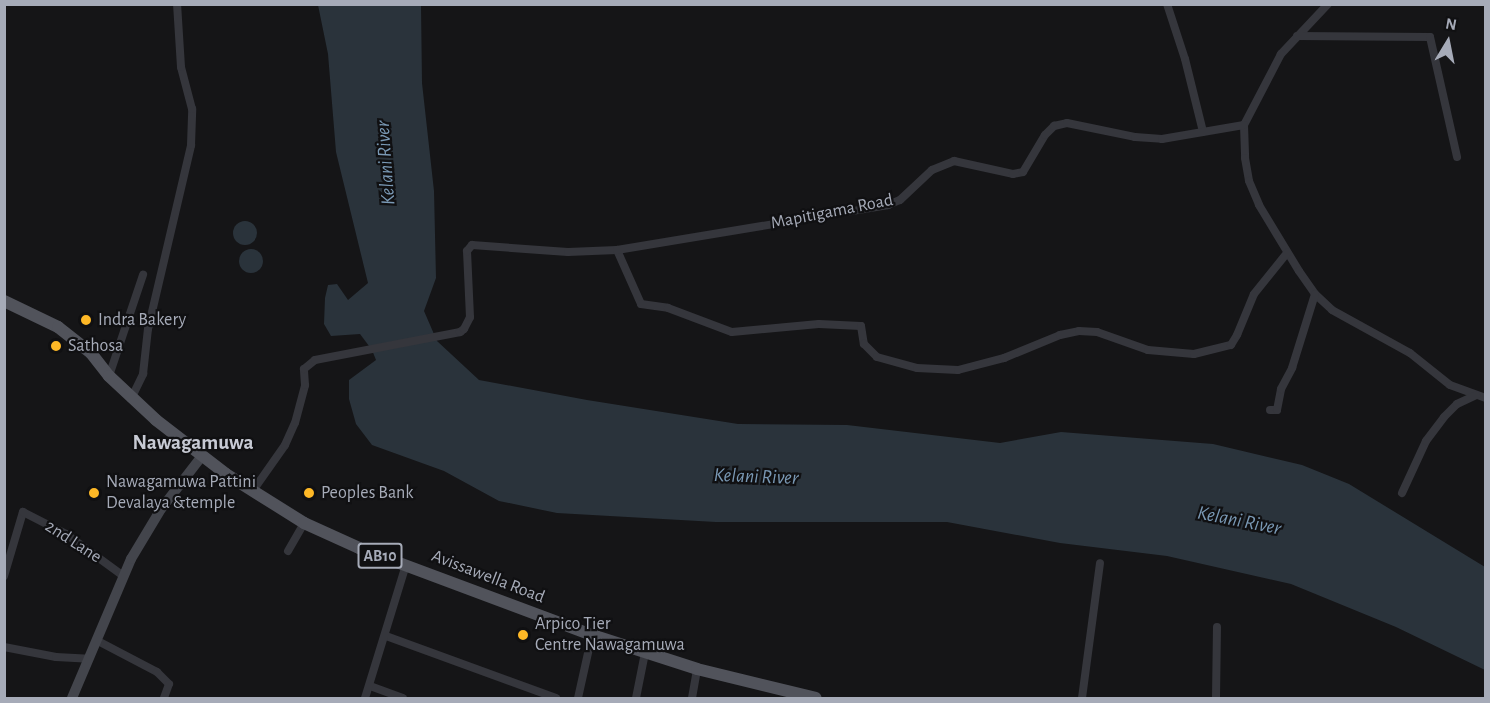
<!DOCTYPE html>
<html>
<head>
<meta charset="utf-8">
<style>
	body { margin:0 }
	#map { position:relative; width:1490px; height:703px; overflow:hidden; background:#151517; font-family:"Alegreya Sans",sans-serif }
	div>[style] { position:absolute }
	.water>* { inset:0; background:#2a333b }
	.round { border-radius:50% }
	.street>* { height:8px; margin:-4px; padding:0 4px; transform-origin:4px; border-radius:4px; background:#35363c }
	.secondary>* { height:10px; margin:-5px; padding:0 5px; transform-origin:5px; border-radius:5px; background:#43454c }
	.primary>* { height:12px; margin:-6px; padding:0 6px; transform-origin:6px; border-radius:6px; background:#51535b }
	.dots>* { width:16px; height:16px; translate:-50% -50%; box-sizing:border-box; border:3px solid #101012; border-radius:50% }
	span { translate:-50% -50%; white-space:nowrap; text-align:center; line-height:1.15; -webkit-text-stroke:4.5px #101012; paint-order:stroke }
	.shield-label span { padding:2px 4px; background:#101012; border:2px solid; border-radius:4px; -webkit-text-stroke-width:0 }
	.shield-label { font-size:16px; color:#a6abb8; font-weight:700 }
	.street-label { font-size:18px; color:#a6abb8 }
	.poi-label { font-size:18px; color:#a6abb8 }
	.left { translate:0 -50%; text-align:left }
	.water-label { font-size:20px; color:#7a99b5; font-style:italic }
	.quarter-label { font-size:21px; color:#c7cad4; font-weight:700 }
	.frame { position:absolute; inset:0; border:6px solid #a6abb8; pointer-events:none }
	.north { position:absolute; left:1418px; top:12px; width:60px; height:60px; -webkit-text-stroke:4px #101012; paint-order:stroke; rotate:10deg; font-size:16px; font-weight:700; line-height:24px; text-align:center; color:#a6abb8 }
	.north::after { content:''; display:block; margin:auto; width:21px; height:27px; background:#a6abb8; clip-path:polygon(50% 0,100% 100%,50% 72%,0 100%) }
</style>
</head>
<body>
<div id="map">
	<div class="water">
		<div style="clip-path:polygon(318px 5px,421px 5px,422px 83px,434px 191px,436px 278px,424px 311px,437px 341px,479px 380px,587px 400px,738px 424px,847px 425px,1000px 443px,1061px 432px,1213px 444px,1302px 465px,1349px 484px,1485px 567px,1485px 670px,1396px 627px,1291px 584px,1167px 556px,1060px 543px,947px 522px,716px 522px,557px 513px,499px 501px,444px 471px,372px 445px,356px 424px,349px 399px,349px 380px,376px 360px,372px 350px,360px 334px,331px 336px,324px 324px,325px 298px,328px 285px,337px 284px,348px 300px,368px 283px,336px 152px,328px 54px)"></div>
		<div class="round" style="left:233px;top:221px;width:24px;height:24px"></div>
		<div class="round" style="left:239px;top:249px;width:24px;height:24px"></div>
	</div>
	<div class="street">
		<div style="left:1167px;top:4px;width:58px;rotate:71.9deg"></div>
		<div style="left:1185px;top:59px;width:75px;rotate:76.1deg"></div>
		<div style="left:1328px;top:4px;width:69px;rotate:133.2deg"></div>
		<div style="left:1281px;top:54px;width:80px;rotate:117.5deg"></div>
		<div style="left:1244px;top:125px;width:33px;rotate:88deg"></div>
		<div style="left:1245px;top:158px;width:23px;rotate:80deg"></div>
		<div style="left:1249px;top:181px;width:26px;rotate:67deg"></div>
		<div style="left:1259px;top:205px;width:77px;rotate:58.8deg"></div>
		<div style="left:1299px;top:271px;width:28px;rotate:55deg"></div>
		<div style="left:1315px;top:294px;width:23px;rotate:43deg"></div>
		<div style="left:1332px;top:310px;width:89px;rotate:28.9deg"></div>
		<div style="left:1410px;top:353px;width:51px;rotate:38.7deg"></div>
		<div style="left:1450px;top:385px;width:38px;rotate:20deg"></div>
		<div style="left:1297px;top:36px;width:133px;rotate:0.4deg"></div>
		<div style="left:1430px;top:37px;width:123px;rotate:77.3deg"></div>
		<div style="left:617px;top:250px;width:59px;rotate:66deg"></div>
		<div style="left:641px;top:304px;width:27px;rotate:8deg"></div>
		<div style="left:668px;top:308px;width:68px;rotate:20.6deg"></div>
		<div style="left:732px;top:332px;width:87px;rotate:-5.3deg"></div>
		<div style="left:819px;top:324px;width:42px;rotate:2.7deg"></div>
		<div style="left:861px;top:326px;width:18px;rotate:81deg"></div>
		<div style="left:864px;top:344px;width:18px;rotate:45deg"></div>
		<div style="left:877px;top:357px;width:41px;rotate:15.4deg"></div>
		<div style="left:917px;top:368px;width:41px;rotate:2.8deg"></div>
		<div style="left:958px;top:370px;width:48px;rotate:-14.6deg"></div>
		<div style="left:1004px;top:358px;width:61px;rotate:-22.3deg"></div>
		<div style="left:1060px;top:335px;width:19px;rotate:-12deg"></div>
		<div style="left:1079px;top:331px;width:18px;rotate:3deg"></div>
		<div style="left:1097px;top:332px;width:54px;rotate:19.4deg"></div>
		<div style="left:1148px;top:350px;width:46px;rotate:5deg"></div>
		<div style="left:1194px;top:354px;width:38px;rotate:-14deg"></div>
		<div style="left:1231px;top:345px;width:12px;rotate:-59deg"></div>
		<div style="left:1237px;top:335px;width:44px;rotate:-67.5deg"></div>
		<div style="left:1254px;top:294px;width:53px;rotate:-51.2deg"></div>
		<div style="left:109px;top:376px;width:107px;rotate:-71.4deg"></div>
		<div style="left:131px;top:399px;width:28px;rotate:-64deg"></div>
		<div style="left:143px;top:374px;width:45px;rotate:-83.7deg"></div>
		<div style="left:148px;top:329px;width:189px;rotate:-76.8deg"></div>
		<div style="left:191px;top:145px;width:36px;rotate:-88deg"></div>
		<div style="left:192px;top:109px;width:43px;rotate:-104.7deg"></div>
		<div style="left:181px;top:67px;width:63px;rotate:-93.6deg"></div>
		<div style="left:1270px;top:410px;width:7px"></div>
		<div style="left:1277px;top:410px;width:21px;rotate:-79deg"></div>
		<div style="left:1281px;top:389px;width:24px;rotate:-62deg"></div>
		<div style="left:1292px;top:368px;width:77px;rotate:-72.7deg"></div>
		<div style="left:252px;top:492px;width:57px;rotate:-54.9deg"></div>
		<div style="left:285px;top:445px;width:24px;rotate:-66deg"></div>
		<div style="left:295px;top:423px;width:39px;rotate:-75deg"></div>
		<div style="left:305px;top:385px;width:16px;rotate:-94deg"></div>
		<div style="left:304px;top:369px;width:14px;rotate:-39deg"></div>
		<div style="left:315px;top:360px;width:148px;rotate:-10.9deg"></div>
		<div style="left:460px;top:332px;width:5px;rotate:-37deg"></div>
		<div style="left:464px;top:329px;width:13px;rotate:-63deg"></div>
		<div style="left:470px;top:317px;width:66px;rotate:-92.6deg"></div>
		<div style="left:467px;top:251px;width:8px;rotate:-50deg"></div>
		<div style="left:472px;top:245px;width:96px;rotate:4.2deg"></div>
		<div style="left:568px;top:252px;width:49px;rotate:-2.3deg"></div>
		<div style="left:617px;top:250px;width:275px;rotate:-9.4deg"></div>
		<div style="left:888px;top:205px;width:13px;rotate:-23deg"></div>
		<div style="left:900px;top:200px;width:44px;rotate:-43.2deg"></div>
		<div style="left:932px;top:170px;width:24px;rotate:-22deg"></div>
		<div style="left:954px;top:161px;width:60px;rotate:12.4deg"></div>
		<div style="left:1013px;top:174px;width:10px;rotate:-11deg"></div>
		<div style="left:1023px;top:172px;width:43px;rotate:-59.3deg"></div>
		<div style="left:1045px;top:135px;width:13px;rotate:-45deg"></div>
		<div style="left:1054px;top:126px;width:13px;rotate:-13deg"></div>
		<div style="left:1067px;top:123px;width:69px;rotate:11.6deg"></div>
		<div style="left:1135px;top:137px;width:27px;rotate:4deg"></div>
		<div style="left:1162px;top:139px;width:83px;rotate:-9.7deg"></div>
		<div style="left:1402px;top:493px;width:57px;rotate:-65.2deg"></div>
		<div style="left:1426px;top:441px;width:30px;rotate:-53deg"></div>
		<div style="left:1444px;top:417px;width:18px;rotate:-45deg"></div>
		<div style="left:1457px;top:404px;width:21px;rotate:-25deg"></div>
		<div style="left:288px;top:551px;width:32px;rotate:-60deg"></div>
		<div style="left:4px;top:576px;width:67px;rotate:-73.5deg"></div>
		<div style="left:23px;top:512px;width:48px;rotate:27.1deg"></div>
		<div style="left:66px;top:534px;width:69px;rotate:36.2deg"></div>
		<div style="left:386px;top:636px;width:181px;rotate:20deg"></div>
		<div style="left:96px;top:640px;width:69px;rotate:27.7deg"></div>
		<div style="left:157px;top:672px;width:17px;rotate:45deg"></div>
		<div style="left:169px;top:684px;width:15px;rotate:110deg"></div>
		<div style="left:4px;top:647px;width:53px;rotate:10.9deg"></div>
		<div style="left:56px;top:657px;width:33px;rotate:3deg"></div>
		<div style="left:370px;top:686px;width:35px;rotate:20deg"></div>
		<div style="left:365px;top:698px;width:139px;rotate:-72.9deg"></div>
		<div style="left:578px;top:698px;width:65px;rotate:-77.5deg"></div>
		<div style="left:636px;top:698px;width:46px;rotate:-78.7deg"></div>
		<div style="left:692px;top:698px;width:29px;rotate:-80deg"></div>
		<div style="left:1082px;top:698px;width:136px;rotate:-82.4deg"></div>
		<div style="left:1216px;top:698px;width:71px;rotate:-89.2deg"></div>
	</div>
	<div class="secondary">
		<div style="left:72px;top:698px;width:151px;rotate:-67deg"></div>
		<div style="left:131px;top:559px;width:58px;rotate:-59deg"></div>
		<div style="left:161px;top:509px;width:67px;rotate:-52.3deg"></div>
	</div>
	<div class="primary">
		<div style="left:4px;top:301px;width:60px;rotate:25.7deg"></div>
		<div style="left:58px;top:327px;width:42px;rotate:38.2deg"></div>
		<div style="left:91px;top:353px;width:29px;rotate:52deg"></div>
		<div style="left:109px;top:376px;width:64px;rotate:43.1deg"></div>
		<div style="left:156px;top:420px;width:88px;rotate:37.6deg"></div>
		<div style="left:226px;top:474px;width:92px;rotate:32.1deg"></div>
		<div style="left:304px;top:523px;width:60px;rotate:24.4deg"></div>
		<div style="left:359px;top:548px;width:249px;rotate:20.5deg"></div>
		<div style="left:592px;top:635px;width:110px;rotate:17.9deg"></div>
		<div style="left:697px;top:669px;width:122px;rotate:13.7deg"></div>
	</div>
	<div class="dots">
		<div style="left:86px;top:320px;background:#feb826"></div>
		<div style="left:56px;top:346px;background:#feb826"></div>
		<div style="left:94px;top:493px;background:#feb826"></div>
		<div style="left:309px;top:493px;background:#feb826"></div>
		<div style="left:523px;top:635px;background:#feb826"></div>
	</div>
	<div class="shield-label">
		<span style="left:380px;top:556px">AB10</span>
	</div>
	<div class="street-label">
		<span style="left:832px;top:212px;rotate:-11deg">Mapitigama Road</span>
		<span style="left:73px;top:542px;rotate:33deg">2nd Lane</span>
		<span style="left:488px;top:577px;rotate:21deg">Avissawella Road</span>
	</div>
	<div class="poi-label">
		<span class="left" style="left:98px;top:320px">Indra Bakery</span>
		<span class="left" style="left:68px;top:346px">Sathosa</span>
		<span class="left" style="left:106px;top:493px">Nawagamuwa Pattini<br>Devalaya &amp;temple</span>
		<span class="left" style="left:321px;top:493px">Peoples Bank</span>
		<span class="left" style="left:535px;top:635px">Arpico Tier<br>Centre Nawagamuwa</span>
	</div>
	<div class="water-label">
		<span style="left:386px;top:163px;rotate:-94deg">Kelani River</span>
		<span style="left:756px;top:477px;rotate:2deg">Kelani River</span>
		<span style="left:1239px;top:521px;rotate:11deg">Kelani River</span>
	</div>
	<div class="quarter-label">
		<span style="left:193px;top:443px">Nawagamuwa</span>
	</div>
	<div class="frame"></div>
	<div class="north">N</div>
</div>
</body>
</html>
